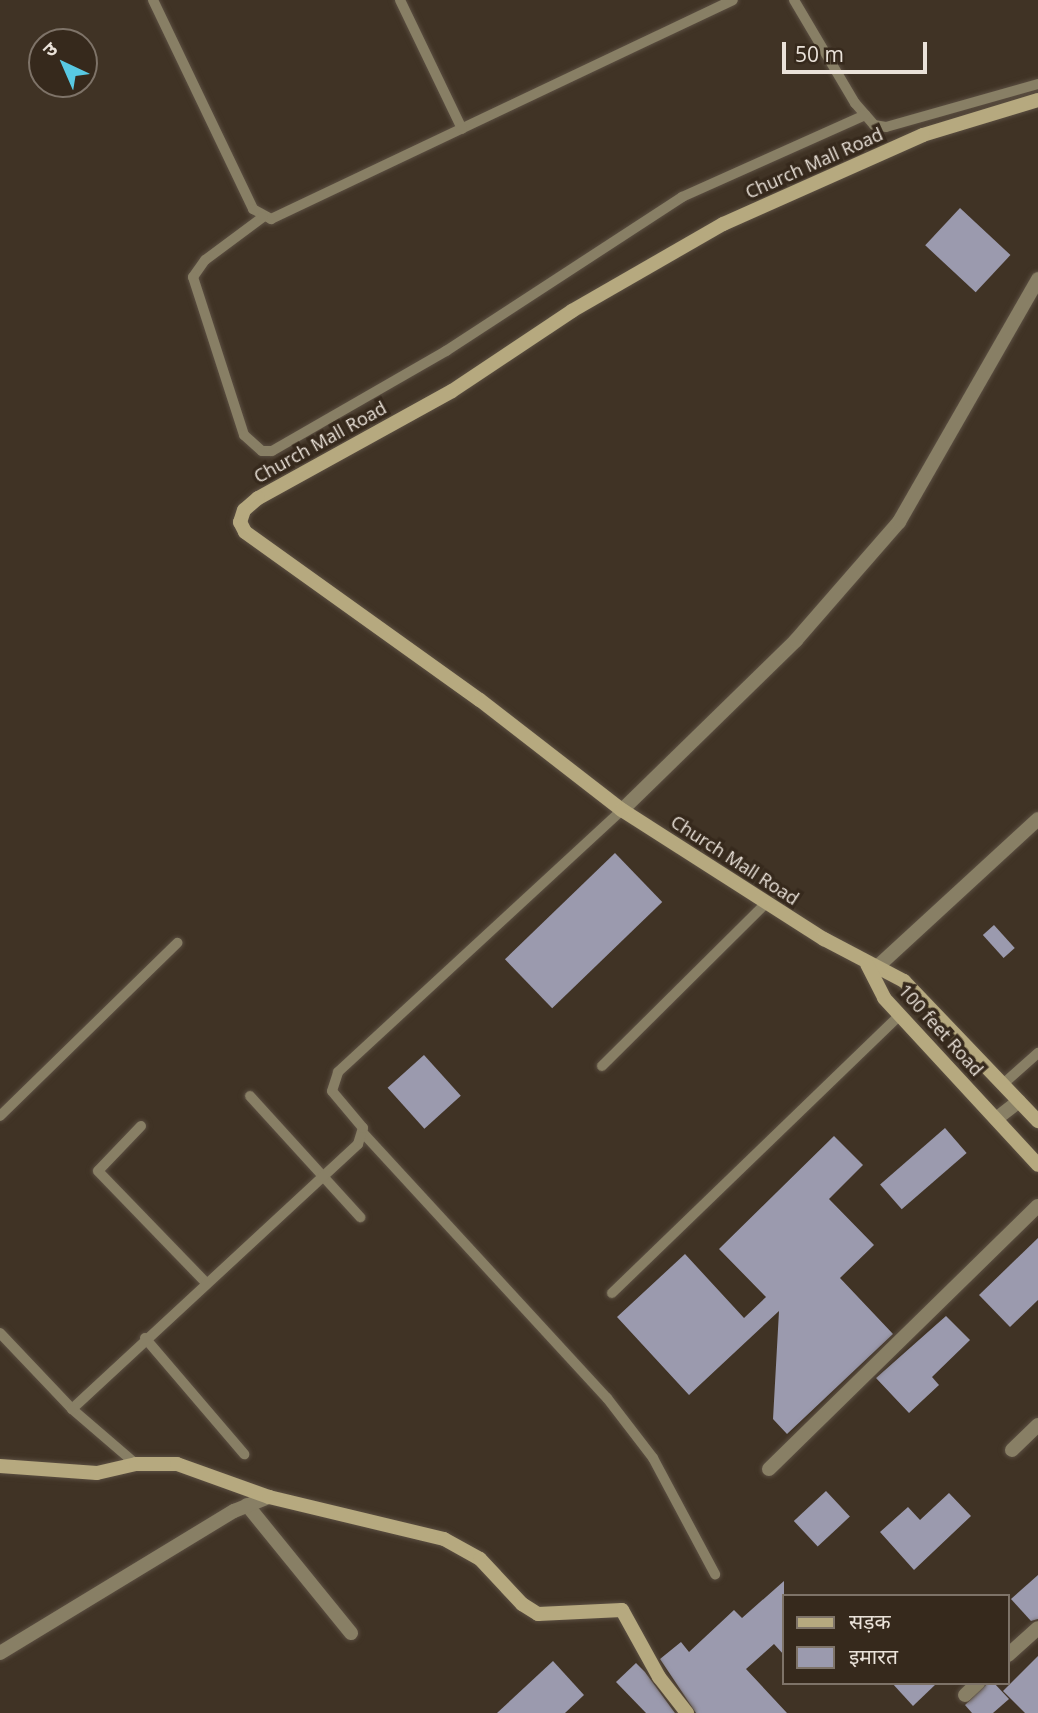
<!DOCTYPE html>
<html>
<head>
<meta charset="utf-8">
<style>
	body { margin:0 }
	#map { position:relative; width:1038px; height:1713px; overflow:hidden; background:#403325; font-family:"Open Sans","Noto Sans Devanagari",sans-serif }
	div>[style] { position:absolute }
	.building>* { inset:0; background:#9b9aae; transform-origin:0 0 }
	.roads { filter:drop-shadow(0 0 2px #5b4f42) drop-shadow(0 0 2px #5b4f42) }
	.lane>* { height:10px; margin:-5px; padding:0 5px; transform-origin:5px; border-radius:5px; background:#887f65 }
	.street>* { height:14px; margin:-7px; padding:0 7px; transform-origin:7px; border-radius:7px; background:#887f65 }
	.secondary>* { height:14px; margin:-7px; padding:0 7px; transform-origin:7px; border-radius:7px; background:#b6a97f }
	span { translate:-50% -50%; white-space:nowrap; text-align:center; line-height:1.15; -webkit-text-stroke:7px #36291c; paint-order:stroke }
	.street-label { font-size:18px; color:#eae2d9 }
	.legend { position:absolute; left:782px; top:1594px; width:228px; height:91px; box-sizing:border-box; background:#36291c; border:2px solid #7e7368; margin:0; padding:9px 12px; list-style:none; font-size:21px; color:#eae2d9 }
	.legend li { display:flex; align-items:center; gap:14px; height:35px }
	.legend b { width:35px; border:2px solid #7e7368 }
	.north { position:absolute; left:28px; top:28px; width:70px; height:70px; box-sizing:border-box; background:#36291c; border:2px solid #7e7368; border-radius:50%; rotate:316deg; font-size:19px; font-weight:700; line-height:28px; text-align:center; color:#eae2d9 }
	.north::after { content:''; display:block; margin:auto; width:24px; height:32px; background:#58c9e3; clip-path:polygon(50% 0,100% 100%,50% 72%,0 100%) }
	.scale { position:absolute; left:782px; top:42px; width:145px; height:32px; box-sizing:border-box; border:4px solid #eae2d9; border-top:0; padding-left:9px; font-size:21px; line-height:24px; white-space:nowrap; color:#eae2d9; -webkit-text-stroke:5px #36291c; paint-order:stroke }
</style>
</head>
<body>
<div id="map">
	<div class="building">
		<div style="left:960px;top:208px;width:69px;height:51px;rotate:43deg"></div>
		<div style="left:615px;top:853px;width:68px;height:153px;rotate:46deg"></div>
		<div style="left:994px;top:925px;width:31px;height:15px;rotate:48deg"></div>
		<div style="left:424px;top:1055px;width:55px;height:49px;rotate:48deg"></div>
		<div style="left:945px;top:1128px;width:33px;height:86px;rotate:49deg"></div>
		<div style="clip-path:polygon(834px 1136px,863px 1165px,829px 1199px,874px 1245px,840px 1278px,893px 1334px,787px 1434px,773px 1419px,779px 1311px,689px 1395px,617px 1317px,685px 1254px,744px 1318px,766px 1297px,719px 1249px)"></div>
		<div style="clip-path:polygon(1038px 1238px,1038px 1300px,1010px 1327px,979px 1295px)"></div>
		<div style="clip-path:polygon(946px 1316px,970px 1340px,932px 1377px,939px 1385px,909px 1413px,876px 1378px)"></div>
		<div style="left:826px;top:1491px;width:35px;height:44px;rotate:47deg"></div>
		<div style="clip-path:polygon(949px 1493px,971px 1516px,914px 1570px,880px 1532px,908px 1507px,920px 1520px)"></div>
		<div style="clip-path:polygon(1038px 1575px,1038px 1619px,1031px 1621px,1011px 1599px)"></div>
		<div style="clip-path:polygon(784px 1581px,784px 1655px,774px 1644px,746px 1669px,787px 1713px,696px 1713px,660px 1659px,681px 1642px,689px 1652px,734px 1610px,742px 1618px)"></div>
		<div style="clip-path:polygon(1038px 1656px,1038px 1713px,1025px 1713px,1003px 1691px)"></div>
		<div style="clip-path:polygon(553px 1661px,584px 1695px,565px 1713px,497px 1713px)"></div>
		<div style="clip-path:polygon(636px 1663px,645px 1672px,675px 1713px,646px 1713px,616px 1682px)"></div>
		<div style="clip-path:polygon(892px 1683px,937px 1683px,913px 1706px)"></div>
		<div style="clip-path:polygon(988px 1683px,994px 1683px,1009px 1699px,993px 1713px,972px 1713px,965px 1705px)"></div>
	</div>
	<div class="roads">
		<div class="lane">
			<div style="left:153px;top:0;width:232px;rotate:64.4deg"></div>
			<div style="left:253px;top:209px;width:21px;rotate:29deg"></div>
			<div style="left:271px;top:219px;width:511px;rotate:-25.36deg"></div>
			<div style="left:400px;top:0;width:143px;rotate:64.3deg"></div>
			<div style="left:794px;top:0;width:120px;rotate:59.4deg"></div>
			<div style="left:855px;top:103px;width:29px;rotate:49deg"></div>
			<div style="left:874px;top:125px;width:12px;rotate:9deg"></div>
			<div style="left:886px;top:127px;width:158px;rotate:-15.8deg"></div>
			<div style="left:263px;top:217px;width:72px;rotate:143.4deg"></div>
			<div style="left:205px;top:260px;width:21px;rotate:125deg"></div>
			<div style="left:193px;top:277px;width:166px;rotate:72.1deg"></div>
			<div style="left:244px;top:435px;width:24px;rotate:42deg"></div>
			<div style="left:262px;top:451px;width:10px"></div>
			<div style="left:272px;top:451px;width:201px;rotate:-29.9deg"></div>
			<div style="left:446px;top:351px;width:282px;rotate:-33.1deg"></div>
			<div style="left:682px;top:197px;width:201px;rotate:-24.1deg"></div>
			<div style="left:602px;top:1066px;width:231px;rotate:-44.8deg"></div>
			<div style="left:1003px;top:1084px;width:47px;rotate:-41.5deg"></div>
			<div style="left:250px;top:1096px;width:164px;rotate:47.7deg"></div>
			<div style="left:0;top:1116px;width:248px;rotate:-44.3deg"></div>
			<div style="left:141px;top:1126px;width:62px;rotate:133.7deg"></div>
			<div style="left:98px;top:1171px;width:156px;rotate:46deg"></div>
			<div style="left:364px;top:1134px;width:359px;rotate:47.4deg"></div>
			<div style="left:607px;top:1398px;width:76px;rotate:52.5deg"></div>
			<div style="left:653px;top:1458px;width:132px;rotate:61.9deg"></div>
			<div style="left:612px;top:1293px;width:400px;rotate:-44deg"></div>
			<div style="left:0;top:1333px;width:105px;rotate:46.5deg"></div>
			<div style="left:72px;top:1409px;width:84px;rotate:40.7deg"></div>
			<div style="left:145px;top:1338px;width:153px;rotate:49.5deg"></div>
			<div style="left:72px;top:1409px;width:390px;rotate:-42.8deg"></div>
			<div style="left:358px;top:1144px;width:17px;rotate:-73deg"></div>
			<div style="left:363px;top:1128px;width:48px;rotate:-130deg"></div>
			<div style="left:332px;top:1091px;width:20px;rotate:-72deg"></div>
			<div style="left:338px;top:1072px;width:386px;rotate:-42.7deg"></div>
		</div>
		<div class="street">
			<div style="left:622px;top:810px;width:243px;rotate:-44.3deg"></div>
			<div style="left:796px;top:640px;width:157px;rotate:-48.9deg"></div>
			<div style="left:899px;top:522px;width:280px;rotate:-60.2deg"></div>
			<div style="left:876px;top:968px;width:220px;rotate:-42.6deg"></div>
			<div style="left:996px;top:1119px;width:29px;rotate:-38deg"></div>
			<div style="left:1012px;top:1450px;width:36px;rotate:-44deg"></div>
			<div style="left:769px;top:1469px;width:376px;rotate:-44.4deg"></div>
			<div style="left:247px;top:1505px;width:165px;rotate:50.9deg"></div>
			<div style="left:0;top:1653px;width:274px;rotate:-31.3deg"></div>
			<div style="left:234px;top:1511px;width:38px;rotate:-22deg"></div>
			<div style="left:1008px;top:1655px;width:40px;rotate:-42deg"></div>
			<div style="left:965px;top:1695px;width:18px;rotate:-43deg"></div>
		</div>
		<div class="secondary">
			<div style="left:1038px;top:100px;width:120px;rotate:163.1deg"></div>
			<div style="left:923px;top:135px;width:219px;rotate:156deg"></div>
			<div style="left:723px;top:224px;width:174px;rotate:150.1deg"></div>
			<div style="left:572px;top:311px;width:144px;rotate:146.3deg"></div>
			<div style="left:452px;top:391px;width:222px;rotate:151.1deg"></div>
			<div style="left:258px;top:498px;width:18px;rotate:139deg"></div>
			<div style="left:244px;top:510px;width:13px;rotate:108deg"></div>
			<div style="left:240px;top:522px;width:11px;rotate:63deg"></div>
			<div style="left:245px;top:532px;width:289px;rotate:35.6deg"></div>
			<div style="left:480px;top:700px;width:180px;rotate:37.8deg"></div>
			<div style="left:622px;top:810px;width:240px;rotate:32.6deg"></div>
			<div style="left:824px;top:939px;width:90px;rotate:27.7deg"></div>
			<div style="left:904px;top:981px;width:194px;rotate:46.3deg"></div>
			<div style="left:867px;top:964px;width:38px;rotate:63deg"></div>
			<div style="left:884px;top:998px;width:227px;rotate:47.3deg"></div>
			<div style="left:0;top:1466px;width:97px;rotate:4.1deg"></div>
			<div style="left:97px;top:1473px;width:40px;rotate:-13deg"></div>
			<div style="left:136px;top:1464px;width:41px"></div>
			<div style="left:177px;top:1464px;width:98px;rotate:19.7deg"></div>
			<div style="left:269px;top:1497px;width:180px;rotate:13.5deg"></div>
			<div style="left:444px;top:1539px;width:41px;rotate:29.1deg"></div>
			<div style="left:480px;top:1559px;width:62px;rotate:47deg"></div>
			<div style="left:522px;top:1604px;width:19px;rotate:32deg"></div>
			<div style="left:538px;top:1614px;width:84px;rotate:-2.7deg"></div>
			<div style="left:622px;top:1610px;width:77px;rotate:61.1deg"></div>
			<div style="left:659px;top:1677px;width:46px;rotate:52.1deg"></div>
		</div>
	</div>
	<div class="street-label">
		<span style="left:814px;top:163px;rotate:-24deg">Church Mall Road</span>
		<span style="left:320px;top:442px;rotate:-29deg">Church Mall Road</span>
		<span style="left:735px;top:860px;rotate:33deg">Church Mall Road</span>
		<span style="left:941px;top:1030px;rotate:48deg">100 feet Road</span>
	</div>
	<ul class="legend">
	<li><b style="height:9px;background:#b6a97f"></b>सड़क</li>
	<li><b style="height:19px;background:#9b9aae"></b>इमारत</li>
	</ul>
	<div class="north">उ</div>
	<div class="scale">50 m</div>
</div>
</body>
</html>
